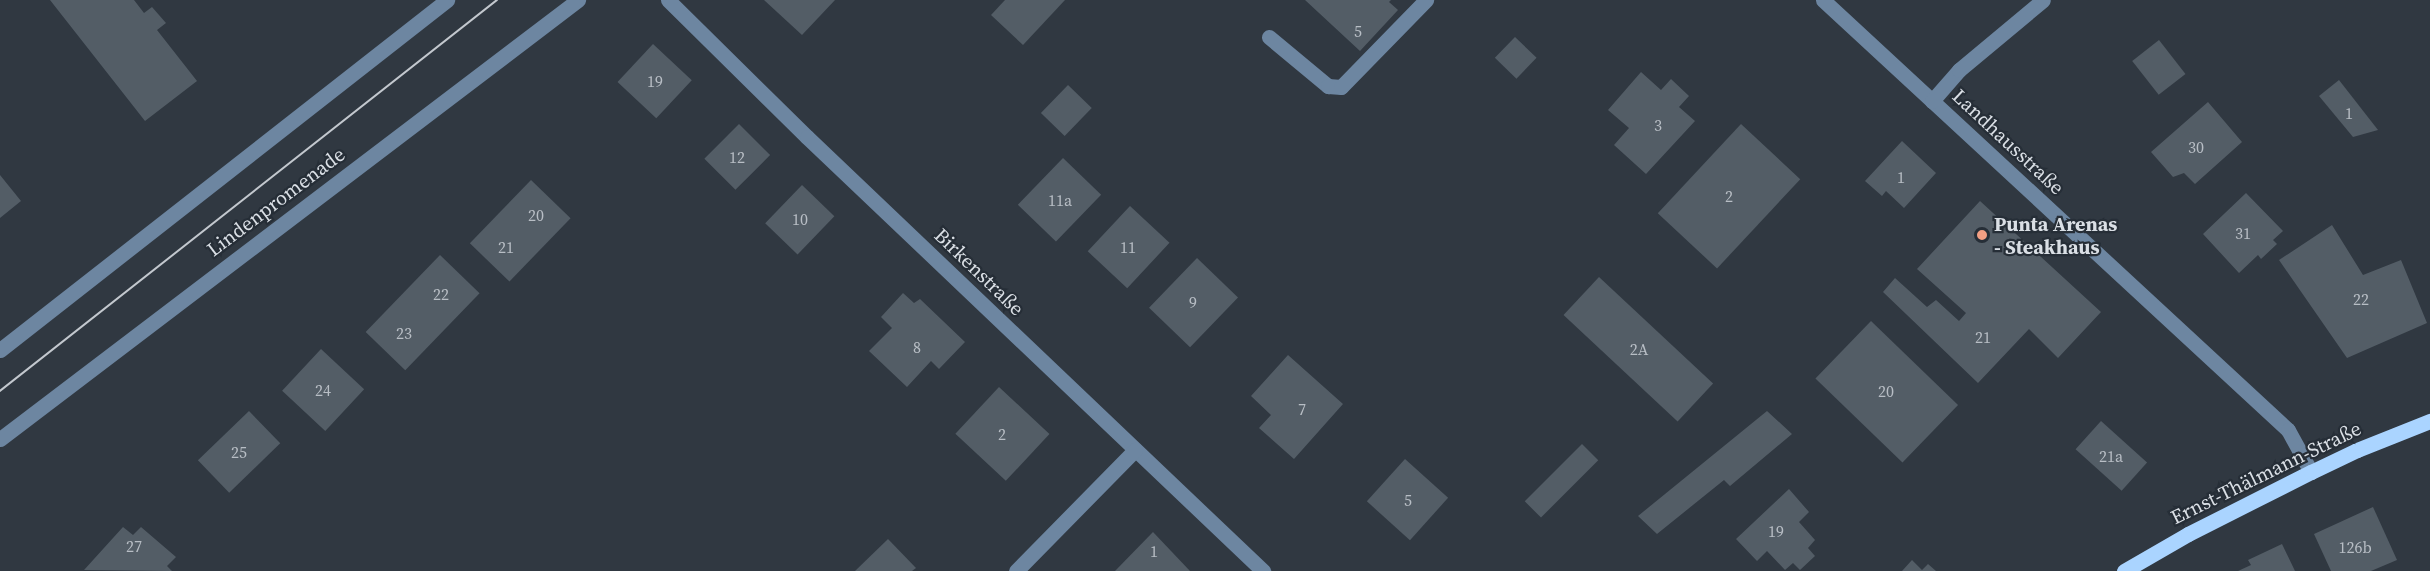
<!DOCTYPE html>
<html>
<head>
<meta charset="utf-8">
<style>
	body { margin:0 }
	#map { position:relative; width:2430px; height:571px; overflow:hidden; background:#303841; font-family:"Source Serif 4",serif }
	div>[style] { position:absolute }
	.building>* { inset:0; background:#535d66; transform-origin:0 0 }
	.minor>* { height:15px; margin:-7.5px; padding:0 7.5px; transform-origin:7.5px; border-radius:7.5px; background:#6d86a1 }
	.major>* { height:15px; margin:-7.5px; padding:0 7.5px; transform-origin:7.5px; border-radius:7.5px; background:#aad4ff }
	.tram>* { height:1.5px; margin:-0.75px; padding:0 0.75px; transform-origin:0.75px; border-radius:0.75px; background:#c3c8ce }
	.dots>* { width:16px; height:16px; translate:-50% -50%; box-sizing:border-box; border:3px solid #262e37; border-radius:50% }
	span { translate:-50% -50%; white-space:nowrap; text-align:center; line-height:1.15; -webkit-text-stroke:4.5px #262e37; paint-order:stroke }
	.number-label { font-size:16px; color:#b8bec5 }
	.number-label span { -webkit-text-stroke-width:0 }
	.street-label { font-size:20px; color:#dadfe5 }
	.poi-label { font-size:20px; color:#dadfe5; font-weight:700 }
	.left { translate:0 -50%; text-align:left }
</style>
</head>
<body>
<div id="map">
	<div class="building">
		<div style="clip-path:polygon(50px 0,134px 0,144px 13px,152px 7px,166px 23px,157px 30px,197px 81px,145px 121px)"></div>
		<div style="clip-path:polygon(764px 0,835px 0,802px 35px)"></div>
		<div style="clip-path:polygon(1005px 0,1065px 0,1023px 45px,991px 15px)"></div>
		<div style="clip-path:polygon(1305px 0,1391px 0,1389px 2px,1398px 10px,1360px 51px)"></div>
		<div style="left:1515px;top:37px;width:30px;height:29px;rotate:44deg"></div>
		<div style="left:2159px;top:40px;width:43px;height:34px;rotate:52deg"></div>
		<div style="left:653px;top:44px;width:53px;height:52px;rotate:43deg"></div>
		<div style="clip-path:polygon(1641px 72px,1661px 90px,1671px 79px,1689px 96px,1679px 107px,1695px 121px,1646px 174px,1614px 145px,1629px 128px,1608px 110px)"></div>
		<div style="clip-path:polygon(2339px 80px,2378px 130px,2353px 137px,2319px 96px)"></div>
		<div style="left:1068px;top:85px;width:33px;height:39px;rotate:44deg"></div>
		<div style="clip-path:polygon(2208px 102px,2242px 142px,2195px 184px,2184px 173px,2173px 177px,2151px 152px)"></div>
		<div style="left:739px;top:124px;width:44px;height:49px;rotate:45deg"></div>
		<div style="left:1741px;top:124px;width:81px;height:122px;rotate:43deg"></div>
		<div style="clip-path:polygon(1902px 141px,1936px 173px,1904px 208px,1886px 191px,1882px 196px,1865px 181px)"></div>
		<div style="left:1063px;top:158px;width:53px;height:65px;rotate:44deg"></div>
		<div style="clip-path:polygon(0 175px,21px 201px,0 218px)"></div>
		<div style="left:531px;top:180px;width:55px;height:88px;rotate:44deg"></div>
		<div style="left:802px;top:185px;width:45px;height:53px;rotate:44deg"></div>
		<div style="clip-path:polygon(2246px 193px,2283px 231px,2273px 240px,2277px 244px,2261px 259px,2258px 255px,2239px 273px,2203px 234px)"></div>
		<div style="clip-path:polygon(1980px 201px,2101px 312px,2058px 358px,2029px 329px,1978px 383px,1883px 292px,1895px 278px,1927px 307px,1936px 300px,1959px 321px,1966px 313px,1917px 269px)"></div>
		<div style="left:1130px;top:206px;width:54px;height:62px;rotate:43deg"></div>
		<div style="clip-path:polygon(2332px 225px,2363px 275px,2401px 260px,2427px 323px,2347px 358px,2279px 260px)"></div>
		<div style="left:440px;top:255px;width:55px;height:107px;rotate:44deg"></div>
		<div style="left:1197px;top:258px;width:57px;height:69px;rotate:44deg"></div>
		<div style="left:1599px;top:277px;width:156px;height:52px;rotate:43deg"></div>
		<div style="clip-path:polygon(903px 293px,914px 303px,920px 299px,965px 342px,939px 369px,931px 361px,907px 387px,869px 351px,892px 328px,881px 317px)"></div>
		<div style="left:1871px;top:321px;width:121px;height:80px;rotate:44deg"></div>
		<div style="left:321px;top:349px;width:59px;height:57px;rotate:43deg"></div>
		<div style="clip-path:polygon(1288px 355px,1343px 404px,1294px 459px,1259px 428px,1271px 415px,1251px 396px)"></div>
		<div style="left:999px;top:387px;width:69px;height:64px;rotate:43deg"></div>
		<div style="left:249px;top:411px;width:45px;height:71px;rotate:46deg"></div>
		<div style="clip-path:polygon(1767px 411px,1792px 434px,1730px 486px,1724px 480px,1657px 534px,1638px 516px)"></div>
		<div style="left:2101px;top:421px;width:62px;height:38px;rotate:42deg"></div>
		<div style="left:1582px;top:444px;width:23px;height:81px;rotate:45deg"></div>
		<div style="left:1405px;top:459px;width:58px;height:57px;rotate:42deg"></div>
		<div style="clip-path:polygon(1789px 489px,1809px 512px,1799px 522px,1815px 540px,1808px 548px,1815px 556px,1800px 570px,1793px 563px,1785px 570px,1767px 551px,1757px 561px,1736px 539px)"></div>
		<div style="clip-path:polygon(2373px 507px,2397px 560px,2371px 571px,2331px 571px,2314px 534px)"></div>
		<div style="clip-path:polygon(123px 527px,133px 535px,141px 527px,176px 557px,167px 566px,172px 571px,84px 570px)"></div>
		<div style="clip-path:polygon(1153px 532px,1190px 571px,1115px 571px)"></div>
		<div style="clip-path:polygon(888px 539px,916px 568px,912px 571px,855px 571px)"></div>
		<div style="clip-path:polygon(2282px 544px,2295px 571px,2238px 571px,2251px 565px,2248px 560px)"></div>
		<div style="clip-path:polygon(1912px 560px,1922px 570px,1928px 564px,1936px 571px,1902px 571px)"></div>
	</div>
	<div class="minor">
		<div style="left:668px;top:0;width:195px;rotate:44.6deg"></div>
		<div style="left:807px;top:137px;width:630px;rotate:43.58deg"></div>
		<div style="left:1823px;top:0;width:633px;rotate:42.76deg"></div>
		<div style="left:2288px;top:430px;width:48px;rotate:61.3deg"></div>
		<div style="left:1269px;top:37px;width:77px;rotate:39.7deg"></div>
		<div style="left:1328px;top:86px;width:13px;rotate:4deg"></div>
		<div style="left:1341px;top:87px;width:122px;rotate:-45.7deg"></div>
		<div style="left:1932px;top:101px;width:41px;rotate:-48.9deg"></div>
		<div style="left:1959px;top:70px;width:109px;rotate:-39.8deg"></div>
		<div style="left:0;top:350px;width:568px;rotate:-38.06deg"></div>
		<div style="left:0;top:439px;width:726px;rotate:-37.22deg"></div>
		<div style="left:1016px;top:571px;width:170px;rotate:-45.5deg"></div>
	</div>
	<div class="major">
		<div style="left:2124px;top:571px;width:74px;rotate:-30deg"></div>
		<div style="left:2188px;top:534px;width:138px;rotate:-26.8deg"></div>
		<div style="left:2311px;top:472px;width:51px;rotate:-25.6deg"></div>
		<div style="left:2357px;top:450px;width:79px;rotate:-21.7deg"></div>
	</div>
	<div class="tram">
		<div style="left:0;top:391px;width:632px;rotate:-38.19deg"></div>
	</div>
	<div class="dots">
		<div style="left:1982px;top:235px;background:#f39f83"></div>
	</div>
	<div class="number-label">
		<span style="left:1358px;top:31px">5</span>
		<span style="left:655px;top:81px">19</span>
		<span style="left:2349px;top:113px">1</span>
		<span style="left:1658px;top:125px">3</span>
		<span style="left:2196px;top:147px">30</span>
		<span style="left:737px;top:157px">12</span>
		<span style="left:1901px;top:177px">1</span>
		<span style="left:1729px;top:196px">2</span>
		<span style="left:1060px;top:200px">11a</span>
		<span style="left:536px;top:215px">20</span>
		<span style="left:800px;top:219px">10</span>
		<span style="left:2243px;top:233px">31</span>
		<span style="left:506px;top:247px">21</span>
		<span style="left:1128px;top:247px">11</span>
		<span style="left:441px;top:294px">22</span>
		<span style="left:2361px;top:299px">22</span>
		<span style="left:1193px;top:302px">9</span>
		<span style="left:404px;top:333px">23</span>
		<span style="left:1983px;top:337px">21</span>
		<span style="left:917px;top:347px">8</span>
		<span style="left:1639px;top:349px">2A</span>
		<span style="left:323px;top:390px">24</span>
		<span style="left:1886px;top:391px">20</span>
		<span style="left:1302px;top:409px">7</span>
		<span style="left:1002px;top:434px">2</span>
		<span style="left:239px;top:452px">25</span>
		<span style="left:2111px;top:456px">21a</span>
		<span style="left:1408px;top:500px">5</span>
		<span style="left:1776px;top:531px">19</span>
		<span style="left:134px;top:546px">27</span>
		<span style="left:2355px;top:547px">126b</span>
		<span style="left:1154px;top:551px">1</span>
	</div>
	<div class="street-label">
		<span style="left:2008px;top:142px;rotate:43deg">Landhausstraße</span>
		<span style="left:276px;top:202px;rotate:-37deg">Lindenpromenade</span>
		<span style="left:979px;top:272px;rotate:44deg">Birkenstraße</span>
		<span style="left:2266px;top:473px;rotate:-26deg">Ernst-Thälmann-Straße</span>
	</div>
	<div class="poi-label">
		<span class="left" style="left:1994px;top:236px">Punta Arenas<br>- Steakhaus</span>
	</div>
</div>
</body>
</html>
